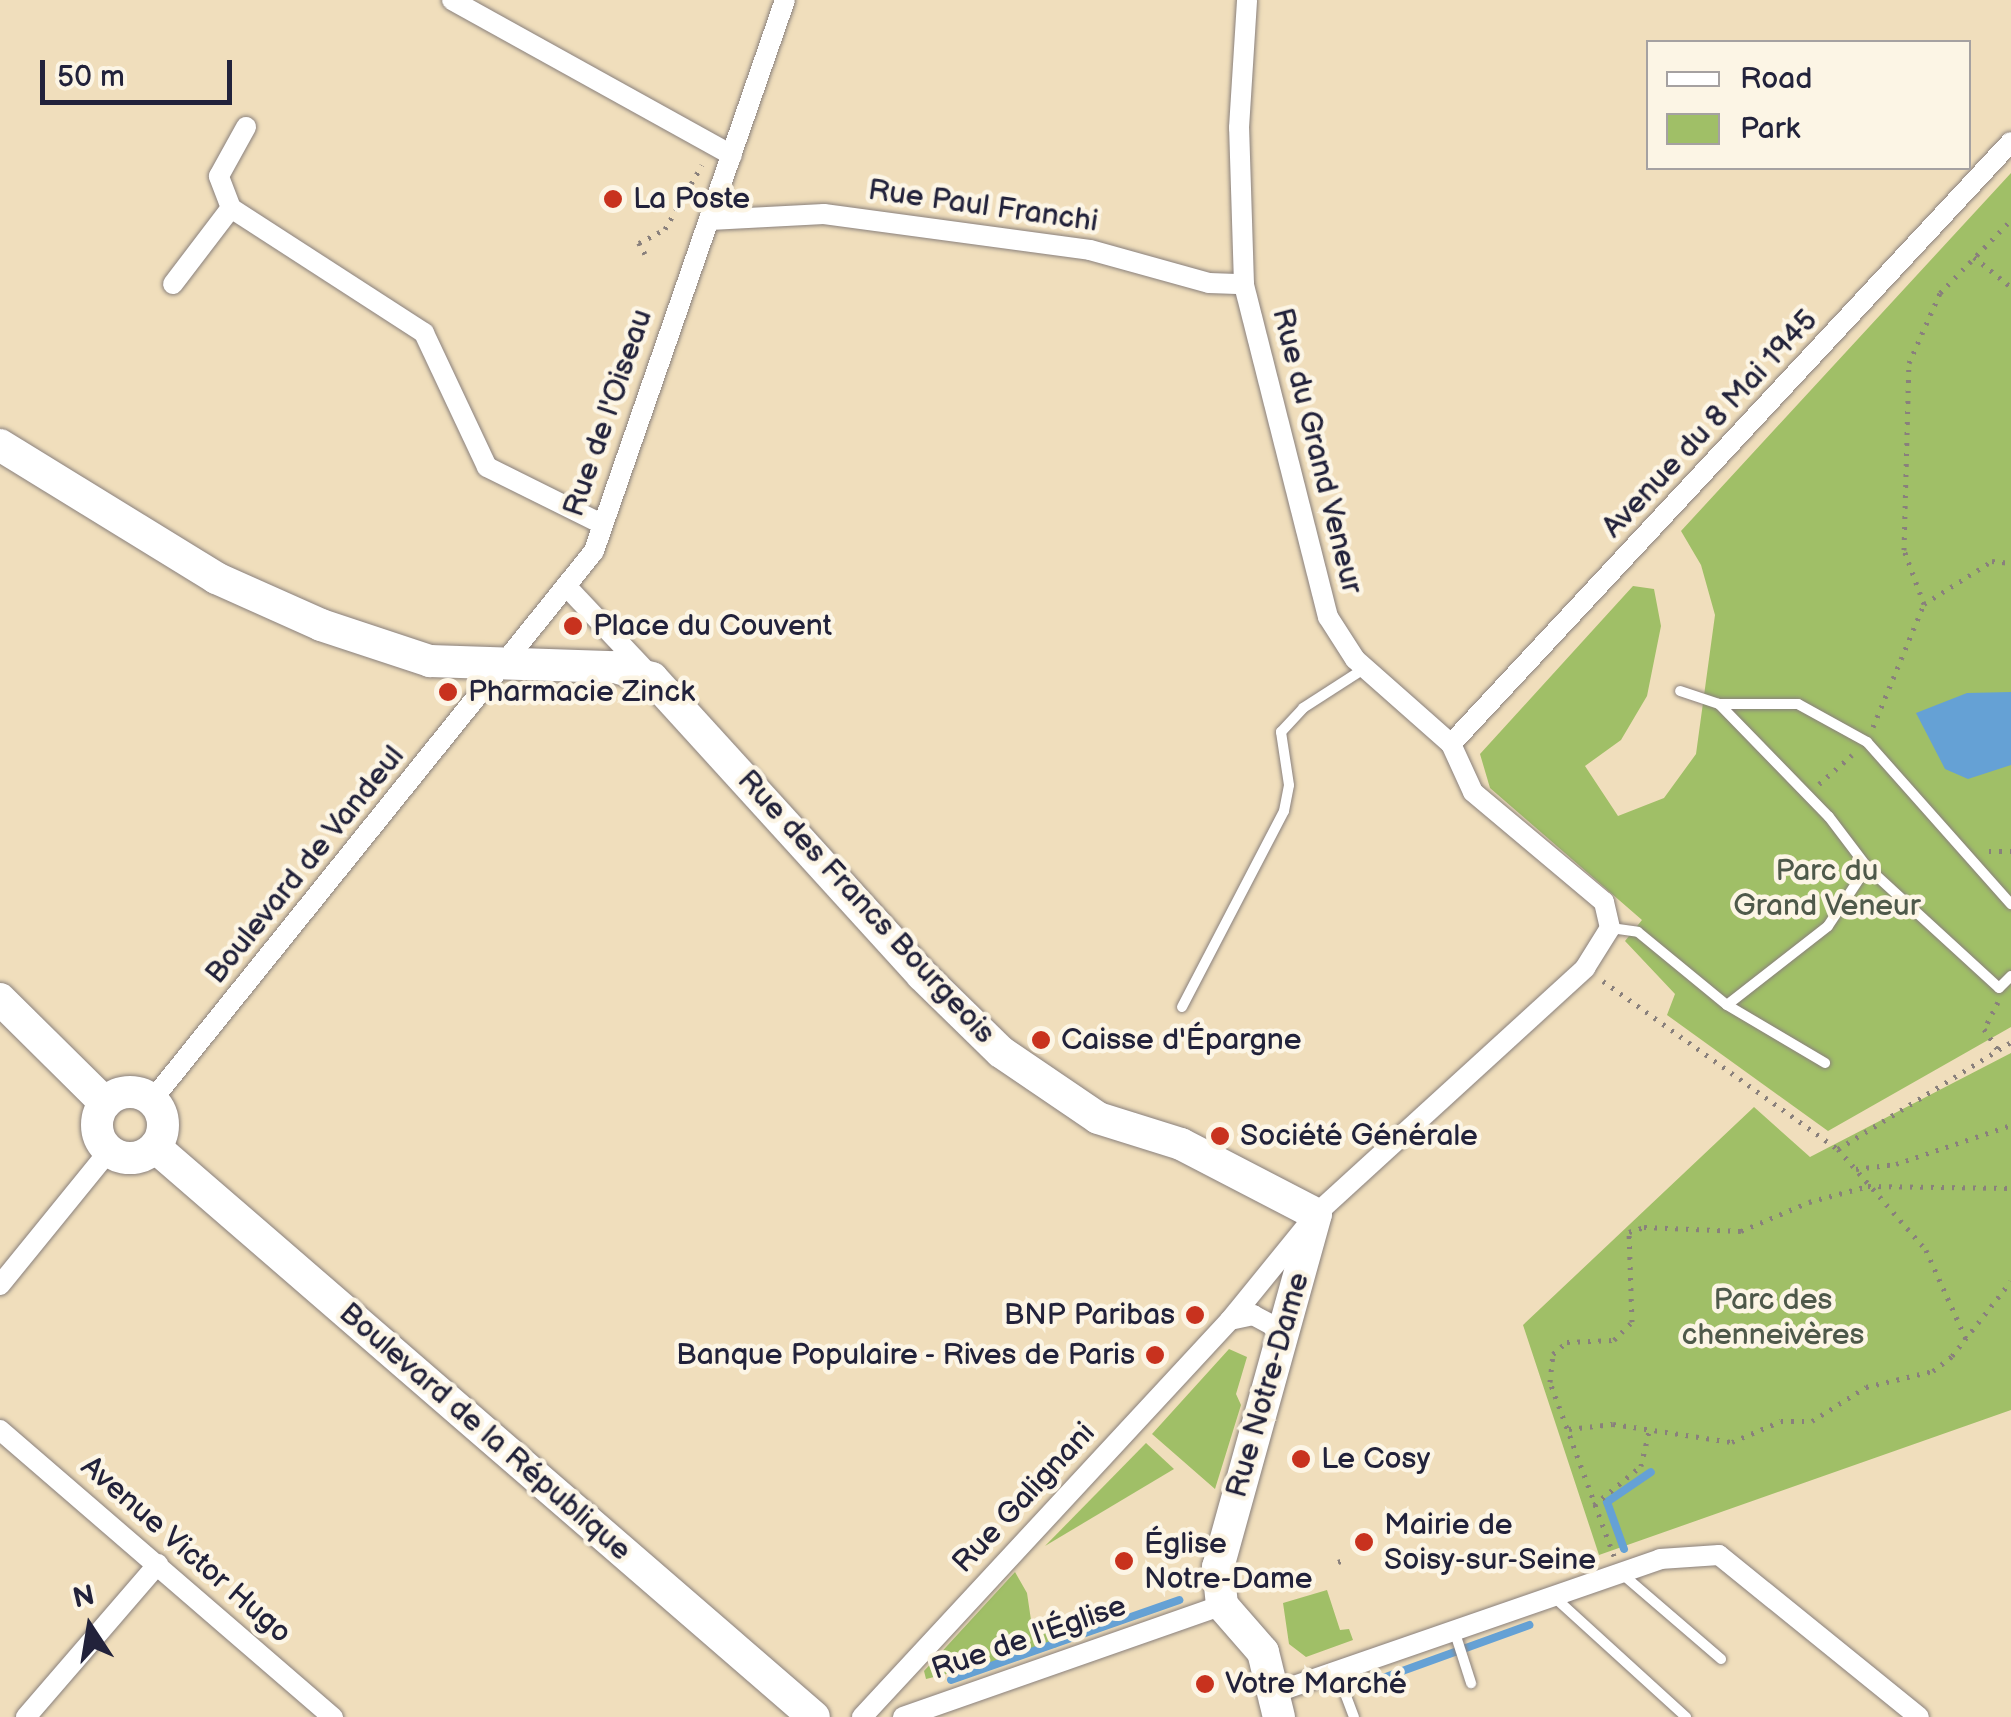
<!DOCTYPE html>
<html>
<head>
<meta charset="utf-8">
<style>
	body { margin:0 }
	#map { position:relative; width:2011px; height:1717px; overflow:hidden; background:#f0debc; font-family:"Balsamiq Sans",sans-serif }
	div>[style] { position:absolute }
	.green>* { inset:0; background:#a0bf67 }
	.water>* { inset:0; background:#65a1d5 }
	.stream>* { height:8px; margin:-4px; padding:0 4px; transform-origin:4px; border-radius:4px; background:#65a1d5 }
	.path>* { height:5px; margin-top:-2.5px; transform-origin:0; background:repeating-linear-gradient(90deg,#89807c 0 2.5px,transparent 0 10.5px) }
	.roads { filter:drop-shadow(0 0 2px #89807c) drop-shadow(0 0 2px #89807c) }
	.lane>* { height:10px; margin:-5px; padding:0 5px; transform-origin:5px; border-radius:5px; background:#fff }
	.street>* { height:20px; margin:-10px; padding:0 10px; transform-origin:10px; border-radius:10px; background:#fff }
	.primary>* { height:32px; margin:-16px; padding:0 16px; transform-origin:16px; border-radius:16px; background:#fff }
	.primary>.ring { margin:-16px; padding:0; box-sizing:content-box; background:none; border:32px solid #fff; border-radius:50% }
	.dots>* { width:28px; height:28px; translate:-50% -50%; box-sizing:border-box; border:5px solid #fcf5e5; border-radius:50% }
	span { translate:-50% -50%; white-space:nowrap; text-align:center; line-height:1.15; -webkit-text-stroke:9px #fcf5e5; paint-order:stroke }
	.poi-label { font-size:30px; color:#22223b }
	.left { translate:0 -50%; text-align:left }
	.right { translate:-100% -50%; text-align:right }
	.street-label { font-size:30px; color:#22223b }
	.park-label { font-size:30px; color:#4e594a }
	.legend { position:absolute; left:1646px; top:40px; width:325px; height:130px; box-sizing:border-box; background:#fcf5e5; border:2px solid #a5a1a1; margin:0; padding:12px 18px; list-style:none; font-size:30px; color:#22223b }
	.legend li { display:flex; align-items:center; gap:20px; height:50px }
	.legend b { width:50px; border:2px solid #a5a1a1 }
	.north { position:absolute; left:40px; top:1577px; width:100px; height:100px; -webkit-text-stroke:8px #fcf5e5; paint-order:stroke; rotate:348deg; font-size:28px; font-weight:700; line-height:40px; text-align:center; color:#22223b }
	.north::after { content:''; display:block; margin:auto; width:35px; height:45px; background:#22223b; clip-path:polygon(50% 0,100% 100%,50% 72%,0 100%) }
	.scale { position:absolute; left:40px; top:60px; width:192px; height:45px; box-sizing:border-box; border:5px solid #22223b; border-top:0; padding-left:12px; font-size:30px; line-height:35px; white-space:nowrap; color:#22223b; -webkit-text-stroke:8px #fcf5e5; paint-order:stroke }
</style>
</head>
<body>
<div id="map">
	<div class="green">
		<div style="clip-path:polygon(2011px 173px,2011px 1027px,1828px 1131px,1667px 1015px,1675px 994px,1625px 941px,1642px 920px,1490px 788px,1480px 754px,1633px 586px,1654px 589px,1661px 626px,1647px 696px,1621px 740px,1585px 766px,1618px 816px,1664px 798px,1696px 754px,1715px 615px,1701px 565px,1681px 531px)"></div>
		<div style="clip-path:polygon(2011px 1053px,2011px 1410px,1599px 1555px,1523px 1325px,1754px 1107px,1810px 1157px)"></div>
		<div style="clip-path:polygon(1229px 1349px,1247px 1357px,1236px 1394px,1241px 1405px,1215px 1489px,1152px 1434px)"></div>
		<div style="clip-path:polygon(1146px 1443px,1174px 1469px,1045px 1546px)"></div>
		<div style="clip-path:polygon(1015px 1572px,1027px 1593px,1031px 1620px,1048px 1629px,1057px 1647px,926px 1679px,924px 1671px)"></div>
		<div style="clip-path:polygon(1327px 1590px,1340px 1630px,1349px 1629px,1353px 1640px,1306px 1657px,1289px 1644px,1283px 1603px)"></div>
	</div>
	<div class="water">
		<div style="clip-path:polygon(2011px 692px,2011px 765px,1968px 779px,1945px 769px,1916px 713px,1967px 693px)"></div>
	</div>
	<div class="stream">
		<div style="left:1624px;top:1549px;width:50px;rotate:-109.9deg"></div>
		<div style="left:1607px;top:1502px;width:53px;rotate:-34.3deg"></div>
		<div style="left:951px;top:1680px;width:242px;rotate:-19.3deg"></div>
		<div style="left:1347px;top:1691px;width:194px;rotate:-19.9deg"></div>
	</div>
	<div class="path">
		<div style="left:645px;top:254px;width:13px;rotate:-119deg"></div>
		<div style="left:639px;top:243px;width:30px;rotate:-28deg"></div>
		<div style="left:665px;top:229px;width:74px;rotate:-60deg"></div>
		<div style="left:1974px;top:257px;width:48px;rotate:39deg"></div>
		<div style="left:1924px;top:604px;width:58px;rotate:-110.3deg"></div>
		<div style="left:1904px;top:550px;width:187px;rotate:-88.5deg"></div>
		<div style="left:1909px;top:363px;width:77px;rotate:-66.1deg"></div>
		<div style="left:1940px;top:293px;width:102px;rotate:-45.8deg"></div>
		<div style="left:1873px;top:727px;width:133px;rotate:-67.5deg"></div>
		<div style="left:1924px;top:604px;width:80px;rotate:-32.3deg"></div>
		<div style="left:1992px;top:561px;width:19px;rotate:6deg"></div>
		<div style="left:1819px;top:784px;width:44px;rotate:-41.3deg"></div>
		<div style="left:1989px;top:851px;width:22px"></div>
		<div style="left:1603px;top:981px;width:289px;rotate:35.6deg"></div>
		<div style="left:1838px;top:1149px;width:203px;rotate:-31.7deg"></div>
		<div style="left:1998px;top:1002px;width:30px;rotate:117deg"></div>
		<div style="left:1984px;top:1029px;width:25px;rotate:56deg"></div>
		<div style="left:1838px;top:1149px;width:134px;rotate:48.9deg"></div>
		<div style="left:1926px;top:1250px;width:98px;rotate:65.8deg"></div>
		<div style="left:1856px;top:1169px;width:40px;rotate:-7.1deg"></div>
		<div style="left:1896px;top:1164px;width:121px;rotate:-18.7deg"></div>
		<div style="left:1569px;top:1429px;width:44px;rotate:-6.5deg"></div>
		<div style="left:1613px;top:1424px;width:120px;rotate:8.6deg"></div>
		<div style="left:1732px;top:1442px;width:53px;rotate:-23.2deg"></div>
		<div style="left:1781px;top:1421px;width:31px"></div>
		<div style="left:1812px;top:1421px;width:64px;rotate:-32.2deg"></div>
		<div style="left:1866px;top:1387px;width:69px;rotate:-13.4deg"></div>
		<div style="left:1933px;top:1371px;width:24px;rotate:-38deg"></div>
		<div style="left:1952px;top:1356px;width:95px;rotate:-51.8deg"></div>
		<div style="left:1594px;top:1505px;width:61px;rotate:-39.7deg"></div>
		<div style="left:1641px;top:1466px;width:36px;rotate:-77deg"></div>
		<div style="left:1614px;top:1556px;width:185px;rotate:-110.2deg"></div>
		<div style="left:1550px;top:1382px;width:28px;rotate:-84deg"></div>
		<div style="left:1553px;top:1354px;width:18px;rotate:-41deg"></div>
		<div style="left:1567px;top:1342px;width:47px;rotate:-2.4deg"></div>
		<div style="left:1614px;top:1340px;width:25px;rotate:-45deg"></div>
		<div style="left:1632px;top:1322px;width:90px;rotate:-91.9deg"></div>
		<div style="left:1629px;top:1232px;width:16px;rotate:-18deg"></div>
		<div style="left:1644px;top:1227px;width:97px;rotate:2.4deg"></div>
		<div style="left:1741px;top:1231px;width:74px;rotate:-23.1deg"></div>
		<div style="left:1809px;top:1202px;width:61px;rotate:-15.2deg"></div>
		<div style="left:1868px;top:1186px;width:143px;rotate:0.8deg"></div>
		<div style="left:1338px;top:1562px;width:9px;rotate:-18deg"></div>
	</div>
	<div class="roads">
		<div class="lane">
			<div style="left:1719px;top:704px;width:79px"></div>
			<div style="left:1798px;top:704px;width:79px;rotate:28.8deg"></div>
			<div style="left:1867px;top:742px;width:217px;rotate:48.4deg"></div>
			<div style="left:1867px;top:867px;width:179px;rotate:42.5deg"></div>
			<div style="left:1999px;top:988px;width:17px;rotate:-45deg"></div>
			<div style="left:1611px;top:928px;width:27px;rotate:8deg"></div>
			<div style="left:1638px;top:932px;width:115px;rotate:39.4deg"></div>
			<div style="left:1727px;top:1005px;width:128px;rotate:-38deg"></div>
			<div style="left:1828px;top:926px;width:71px;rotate:-56.5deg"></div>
			<div style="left:1867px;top:867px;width:63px;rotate:-127.2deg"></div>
			<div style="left:1829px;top:817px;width:158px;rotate:-134.2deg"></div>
			<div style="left:1719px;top:704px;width:41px;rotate:-161.6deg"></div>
			<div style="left:1727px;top:1005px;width:114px;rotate:30.6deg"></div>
			<div style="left:1182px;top:1007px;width:221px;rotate:-62.5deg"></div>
			<div style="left:1284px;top:811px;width:26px;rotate:-79deg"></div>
			<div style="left:1289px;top:785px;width:54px;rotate:-98.6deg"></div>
			<div style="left:1281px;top:732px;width:33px;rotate:-47deg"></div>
			<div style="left:1303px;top:708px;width:74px;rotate:-32.8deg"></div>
			<div style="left:1621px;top:1573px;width:132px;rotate:40.7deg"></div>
			<div style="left:1553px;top:1596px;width:180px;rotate:42.3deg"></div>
			<div style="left:1454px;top:1630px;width:56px;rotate:72.2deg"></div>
			<div style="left:1337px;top:1672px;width:48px;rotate:69.3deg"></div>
		</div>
		<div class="street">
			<div style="left:452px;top:0;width:320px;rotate:29deg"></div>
			<div style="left:231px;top:208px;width:34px;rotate:-111deg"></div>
			<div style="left:219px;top:176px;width:56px;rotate:-61.1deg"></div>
			<div style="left:710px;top:220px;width:114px;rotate:-3deg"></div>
			<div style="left:824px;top:214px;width:268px;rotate:7.7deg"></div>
			<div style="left:1090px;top:250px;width:123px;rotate:15.5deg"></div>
			<div style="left:1209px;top:283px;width:35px;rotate:2deg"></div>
			<div style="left:173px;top:284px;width:96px;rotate:-52.7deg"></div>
			<div style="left:231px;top:208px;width:230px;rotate:32.9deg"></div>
			<div style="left:424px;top:333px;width:148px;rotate:64.8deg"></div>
			<div style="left:487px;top:467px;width:128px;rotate:26.4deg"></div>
			<div style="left:567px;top:587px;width:122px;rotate:46.7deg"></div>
			<div style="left:1451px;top:744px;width:822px;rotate:-47.07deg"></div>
			<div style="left:153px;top:1099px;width:703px;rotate:-51.17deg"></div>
			<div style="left:594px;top:551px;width:583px;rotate:-70.88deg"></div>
			<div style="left:0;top:1285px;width:173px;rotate:-50.9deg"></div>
			<div style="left:1230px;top:1320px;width:24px;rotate:-12deg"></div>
			<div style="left:1253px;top:1315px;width:21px;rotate:28deg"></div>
			<div style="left:1272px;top:1325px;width:21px;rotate:61deg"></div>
			<div style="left:0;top:1430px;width:440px;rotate:40.8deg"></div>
			<div style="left:1271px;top:1694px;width:412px;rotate:-19.1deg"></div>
			<div style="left:1660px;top:1559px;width:59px;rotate:-3.9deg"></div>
			<div style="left:1719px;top:1555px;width:257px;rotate:39deg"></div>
			<div style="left:26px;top:1717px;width:202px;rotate:-49.2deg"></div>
			<div style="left:862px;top:1717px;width:541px;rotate:-47.17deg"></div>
			<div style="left:1230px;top:1320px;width:136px;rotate:-50.9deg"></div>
			<div style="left:1316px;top:1214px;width:365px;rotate:-42.4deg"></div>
			<div style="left:1585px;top:968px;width:47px;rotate:-58deg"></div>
			<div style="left:1610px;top:928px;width:27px;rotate:-103deg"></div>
			<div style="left:1604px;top:902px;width:171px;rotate:-140deg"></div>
			<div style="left:1473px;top:792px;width:53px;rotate:-114.6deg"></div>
			<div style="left:1451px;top:744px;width:128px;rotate:-138.5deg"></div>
			<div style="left:1355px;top:659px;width:50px;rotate:-122.7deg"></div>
			<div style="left:1328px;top:617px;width:343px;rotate:-104.2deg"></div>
			<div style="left:1244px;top:284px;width:156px;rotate:-91.8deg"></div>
			<div style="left:1239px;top:128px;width:128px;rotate:-86.4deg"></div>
			<div style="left:903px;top:1717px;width:338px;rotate:-19.3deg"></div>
		</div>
		<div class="primary">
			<div style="left:0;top:445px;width:254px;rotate:31.6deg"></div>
			<div style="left:216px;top:578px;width:115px;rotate:24.1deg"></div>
			<div style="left:321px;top:625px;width:115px;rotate:18.3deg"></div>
			<div style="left:430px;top:661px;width:185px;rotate:1.9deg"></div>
			<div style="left:615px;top:667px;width:39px;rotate:17deg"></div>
			<div style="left:652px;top:678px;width:401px;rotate:47.7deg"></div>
			<div style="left:922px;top:975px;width:110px;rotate:44.3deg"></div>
			<div style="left:1001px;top:1052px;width:117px;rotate:34.2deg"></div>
			<div style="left:1098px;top:1118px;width:87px;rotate:17.4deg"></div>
			<div style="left:1181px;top:1144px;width:152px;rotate:27.4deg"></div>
			<div style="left:1316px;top:1214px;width:366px;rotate:105.5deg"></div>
			<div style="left:1218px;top:1567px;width:38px;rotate:84deg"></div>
			<div style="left:1222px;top:1605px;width:62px;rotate:48.9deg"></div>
			<div style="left:1263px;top:1652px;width:67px;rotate:76.2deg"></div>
			<div style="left:0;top:999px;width:148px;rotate:44.7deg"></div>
			<div class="ring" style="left:97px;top:1092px;width:34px;height:34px"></div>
			<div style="left:155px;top:1147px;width:871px;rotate:40.86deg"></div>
		</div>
	</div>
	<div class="dots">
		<div style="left:613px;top:199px;background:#c8321e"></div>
		<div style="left:573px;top:626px;background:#c8321e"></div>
		<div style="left:448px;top:692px;background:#c8321e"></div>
		<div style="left:1041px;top:1040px;background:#c8321e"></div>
		<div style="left:1220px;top:1136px;background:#c8321e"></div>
		<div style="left:1195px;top:1315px;background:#c8321e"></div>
		<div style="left:1155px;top:1355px;background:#c8321e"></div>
		<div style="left:1301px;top:1459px;background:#c8321e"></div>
		<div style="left:1364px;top:1542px;background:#c8321e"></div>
		<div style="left:1124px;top:1561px;background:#c8321e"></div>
		<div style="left:1205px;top:1684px;background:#c8321e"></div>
	</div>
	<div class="poi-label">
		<span class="left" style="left:633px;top:199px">La Poste</span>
		<span class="left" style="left:593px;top:626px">Place du Couvent</span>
		<span class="left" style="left:468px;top:692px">Pharmacie Zinck</span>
		<span class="left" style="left:1061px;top:1040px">Caisse d'Épargne</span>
		<span class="left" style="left:1240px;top:1136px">Société Générale</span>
		<span class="right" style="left:1175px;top:1315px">BNP Paribas</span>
		<span class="right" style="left:1135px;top:1355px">Banque Populaire - Rives de Paris</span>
		<span class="left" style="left:1321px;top:1459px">Le Cosy</span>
		<span class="left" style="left:1384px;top:1542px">Mairie de<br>Soisy-sur-Seine</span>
		<span class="left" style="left:1144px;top:1561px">Église<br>Notre-Dame</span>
		<span class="left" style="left:1225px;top:1684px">Votre Marché</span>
	</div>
	<div class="street-label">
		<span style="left:983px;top:206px;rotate:8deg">Rue Paul Franchi</span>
		<span style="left:608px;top:413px;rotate:-71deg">Rue de l'Oiseau</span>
		<span style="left:1710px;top:424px;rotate:-47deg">Avenue du 8 Mai 1945</span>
		<span style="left:1317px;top:451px;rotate:76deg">Rue du Grand Veneur</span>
		<span style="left:305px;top:865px;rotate:-51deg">Boulevard de Vandeul</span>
		<span style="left:866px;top:907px;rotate:47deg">Rue des Francs Bourgeois</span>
		<span style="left:1268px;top:1385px;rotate:-74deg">Rue Notre-Dame</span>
		<span style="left:485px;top:1432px;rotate:41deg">Boulevard de la République</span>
		<span style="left:1024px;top:1498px;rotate:-47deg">Rue Galignani</span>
		<span style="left:186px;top:1550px;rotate:41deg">Avenue Victor Hugo</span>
		<span style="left:1029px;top:1638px;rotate:-19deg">Rue de l'Église</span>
	</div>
	<div class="park-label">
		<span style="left:1827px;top:888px">Parc du<br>Grand Veneur</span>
		<span style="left:1773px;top:1317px">Parc des<br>chenneivères</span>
	</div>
	<ul class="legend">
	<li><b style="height:12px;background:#fff"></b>Road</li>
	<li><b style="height:28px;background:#a0bf67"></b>Park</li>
	</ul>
	<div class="north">N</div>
	<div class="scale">50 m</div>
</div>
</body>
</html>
